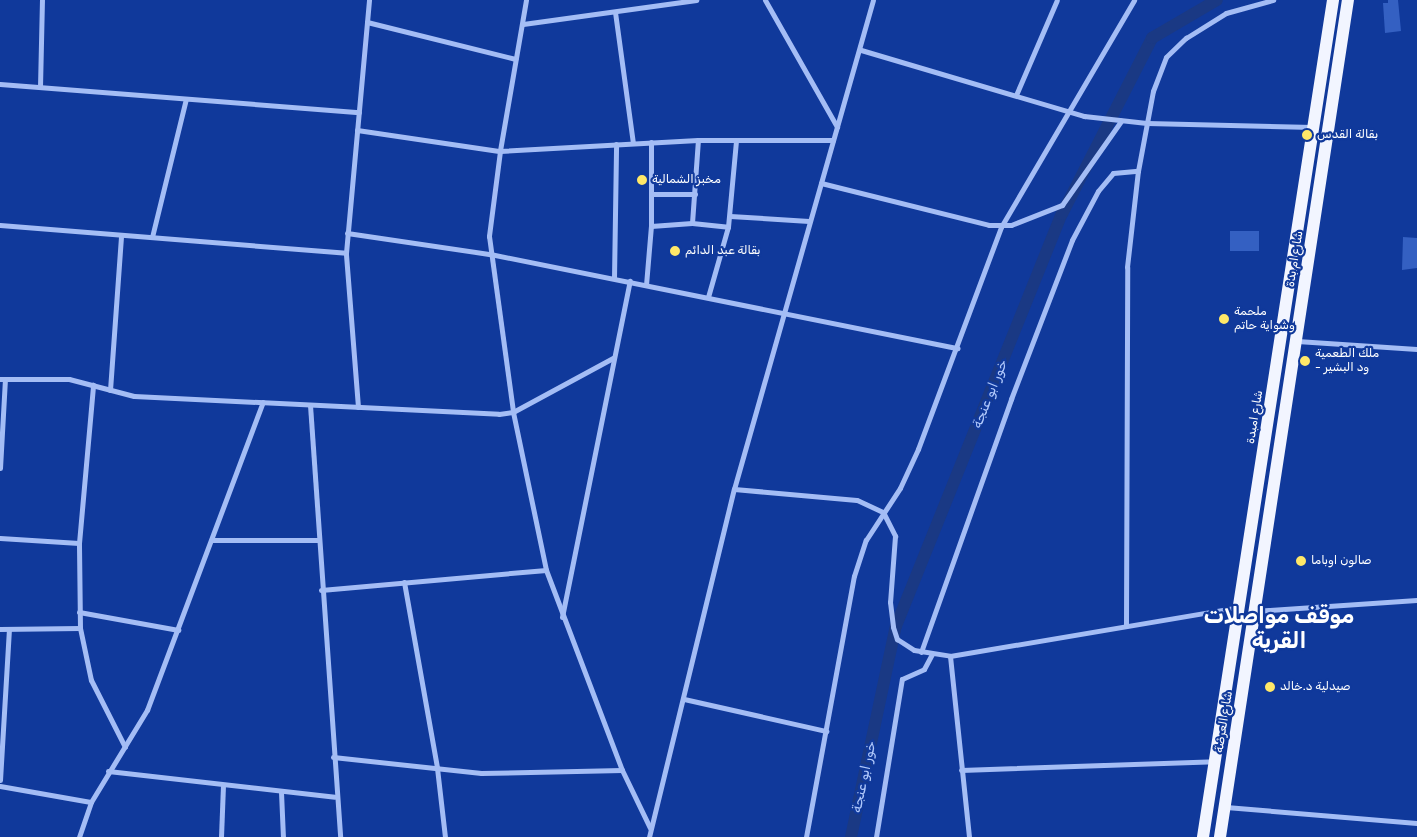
<!DOCTYPE html>
<html>
<head>
<meta charset="utf-8">
<style>
	body { margin:0 }
	#map { position:relative; width:1417px; height:837px; overflow:hidden; background:#10399b; font-family:Rubik,Cairo,sans-serif }
	div>[style] { position:absolute }
	.canal>* { height:12px; margin:-6px; padding:0 6px; transform-origin:6px; border-radius:6px; background:#1a3984 }
	.building>* { inset:0; background:#3460c2; transform-origin:0 0 }
	.street>* { height:5px; margin:-2.5px; padding:0 2.5px; transform-origin:2.5px; border-radius:2.5px; background:#a4bdf5 }
	.primary>* { height:12px; margin:-6px; padding:0 6px; transform-origin:6px; border-radius:6px; background:#f2f5ff }
	.dots>* { width:14px; height:14px; translate:-50% -50%; box-sizing:border-box; border:2px solid #10399b; border-radius:50% }
	span { translate:-50% -50%; white-space:nowrap; text-align:center; line-height:1.15; -webkit-text-stroke:4.5px #10399b; paint-order:stroke }
	.poi-label { font-size:12px; color:#fff }
	.left { translate:0 -50%; text-align:left }
	.street-label { font-size:12px; color:#fff }
	.water-label { font-size:14px; color:#b0c8fb; font-style:italic }
	.town-label { font-size:22px; color:#fff; font-weight:700 }
</style>
</head>
<body>
<div id="map">
	<div class="canal">
		<div style="left:851px;top:837px;width:216px;rotate:-78deg"></div>
		<div style="left:896px;top:626px;width:444px;rotate:-68.1deg"></div>
		<div style="left:1062px;top:214px;width:198px;rotate:-62.9deg"></div>
		<div style="left:1152px;top:38px;width:75px;rotate:-30.3deg"></div>
	</div>
	<div class="building">
		<div style="clip-path:polygon(1388px 0,1398px 0,1401px 31px,1385px 33px,1383px 3px,1388px 3px)"></div>
		<div style="left:1230px;top:231px;width:29px;height:20px"></div>
		<div style="clip-path:polygon(1403px 237px,1417px 238px,1417px 268px,1402px 270px)"></div>
	</div>
	<div class="street">
		<div style="left:526px;top:0;width:153px;rotate:99.8deg"></div>
		<div style="left:500px;top:151px;width:86px;rotate:97.4deg"></div>
		<div style="left:489px;top:236px;width:178px;rotate:82.2deg"></div>
		<div style="left:513px;top:412px;width:161px;rotate:78.2deg"></div>
		<div style="left:546px;top:570px;width:214px;rotate:69.2deg"></div>
		<div style="left:622px;top:770px;width:64px;rotate:64.2deg"></div>
		<div style="left:765px;top:0;width:146px;rotate:60.4deg"></div>
		<div style="left:615px;top:12px;width:132px;rotate:82.2deg"></div>
		<div style="left:367px;top:22px;width:153px;rotate:14deg"></div>
		<div style="left:523px;top:24px;width:175px;rotate:-7.9deg"></div>
		<div style="left:861px;top:50px;width:233px;rotate:16.5deg"></div>
		<div style="left:1084px;top:116px;width:63px;rotate:6.3deg"></div>
		<div style="left:1147px;top:123px;width:166px;rotate:1.4deg"></div>
		<div style="left:0;top:84px;width:360px;rotate:4.5deg"></div>
		<div style="left:40px;top:87px;width:87px;rotate:-88.7deg"></div>
		<div style="left:1016px;top:95px;width:103px;rotate:-66.7deg"></div>
		<div style="left:357px;top:130px;width:145px;rotate:8.4deg"></div>
		<div style="left:500px;top:151px;width:198px;rotate:-3.2deg"></div>
		<div style="left:698px;top:140px;width:135px"></div>
		<div style="left:821px;top:183px;width:173px;rotate:14deg"></div>
		<div style="left:989px;top:225px;width:22px"></div>
		<div style="left:1011px;top:225px;width:55px;rotate:-21.4deg"></div>
		<div style="left:1062px;top:205px;width:103px;rotate:-54.9deg"></div>
		<div style="left:652px;top:194px;width:43px"></div>
		<div style="left:730px;top:216px;width:79px;rotate:3.6deg"></div>
		<div style="left:692px;top:223px;width:83px;rotate:-85.9deg"></div>
		<div style="left:0;top:225px;width:347px;rotate:4.6deg"></div>
		<div style="left:651px;top:226px;width:41px;rotate:-4.2deg"></div>
		<div style="left:692px;top:223px;width:36px;rotate:6deg"></div>
		<div style="left:347px;top:233px;width:145px;rotate:8.4deg"></div>
		<div style="left:490px;top:254px;width:477px;rotate:11.4deg"></div>
		<div style="left:152px;top:237px;width:142px;rotate:-76.2deg"></div>
		<div style="left:614px;top:278px;width:134px;rotate:-89.1deg"></div>
		<div style="left:646px;top:285px;width:59px;rotate:-85.2deg"></div>
		<div style="left:651px;top:226px;width:84px;rotate:-90deg"></div>
		<div style="left:708px;top:297px;width:73px;rotate:-74.1deg"></div>
		<div style="left:728px;top:227px;width:87px;rotate:-84.7deg"></div>
		<div style="left:1297px;top:341px;width:120px;rotate:3.8deg"></div>
		<div style="left:0;top:379px;width:69px"></div>
		<div style="left:69px;top:379px;width:67px;rotate:14.7deg"></div>
		<div style="left:134px;top:396px;width:365px;rotate:2.8deg"></div>
		<div style="left:499px;top:414px;width:14px;rotate:-8deg"></div>
		<div style="left:513px;top:412px;width:114px;rotate:-28.4deg"></div>
		<div style="left:110px;top:390px;width:155px;rotate:-85.9deg"></div>
		<div style="left:310px;top:405px;width:433px;rotate:86deg"></div>
		<div style="left:358px;top:407px;width:154px;rotate:-94.5deg"></div>
		<div style="left:346px;top:253px;width:254px;rotate:-84.8deg"></div>
		<div style="left:0;top:468px;width:89px;rotate:-86.8deg"></div>
		<div style="left:734px;top:489px;width:123px;rotate:5.1deg"></div>
		<div style="left:857px;top:500px;width:29px;rotate:25deg"></div>
		<div style="left:883px;top:512px;width:27px;rotate:63deg"></div>
		<div style="left:895px;top:536px;width:66px;rotate:94.3deg"></div>
		<div style="left:890px;top:602px;width:25px;rotate:83deg"></div>
		<div style="left:893px;top:627px;width:13px;rotate:72deg"></div>
		<div style="left:897px;top:639px;width:20px;rotate:33deg"></div>
		<div style="left:914px;top:650px;width:36px;rotate:9deg"></div>
		<div style="left:950px;top:656px;width:293px;rotate:-9.6deg"></div>
		<div style="left:0;top:538px;width:79px;rotate:3.6deg"></div>
		<div style="left:212px;top:540px;width:105px"></div>
		<div style="left:404px;top:582px;width:189px;rotate:79.9deg"></div>
		<div style="left:437px;top:768px;width:69px;rotate:83.4deg"></div>
		<div style="left:321px;top:590px;width:226px;rotate:-5.1deg"></div>
		<div style="left:1255px;top:611px;width:162px;rotate:-3.9deg"></div>
		<div style="left:79px;top:612px;width:101px;rotate:10.3deg"></div>
		<div style="left:562px;top:617px;width:343px;rotate:-78.6deg"></div>
		<div style="left:1126px;top:626px;width:359px;rotate:-89.8deg"></div>
		<div style="left:1127px;top:267px;width:97px;rotate:-83.5deg"></div>
		<div style="left:1138px;top:171px;width:81px;rotate:-79.4deg"></div>
		<div style="left:1153px;top:91px;width:36px;rotate:-69deg"></div>
		<div style="left:1166px;top:57px;width:28px;rotate:-44deg"></div>
		<div style="left:1186px;top:38px;width:47px;rotate:-32deg"></div>
		<div style="left:1226px;top:13px;width:49px;rotate:-15.5deg"></div>
		<div style="left:80px;top:628px;width:85px;rotate:-90.7deg"></div>
		<div style="left:79px;top:543px;width:159px;rotate:-84.9deg"></div>
		<div style="left:0;top:629px;width:80px;rotate:-0.7deg"></div>
		<div style="left:80px;top:628px;width:53px;rotate:78.1deg"></div>
		<div style="left:91px;top:680px;width:75px;rotate:63.1deg"></div>
		<div style="left:921px;top:652px;width:269px;rotate:-70.4deg"></div>
		<div style="left:1011px;top:399px;width:170px;rotate:-69deg"></div>
		<div style="left:1072px;top:240px;width:55px;rotate:-62deg"></div>
		<div style="left:1098px;top:191px;width:23px;rotate:-50deg"></div>
		<div style="left:1113px;top:173px;width:25px;rotate:-5deg"></div>
		<div style="left:950px;top:656px;width:182px;rotate:84deg"></div>
		<div style="left:684px;top:699px;width:146px;rotate:12.7deg"></div>
		<div style="left:333px;top:757px;width:149px;rotate:6.2deg"></div>
		<div style="left:481px;top:773px;width:141px;rotate:-1.2deg"></div>
		<div style="left:961px;top:770px;width:254px;rotate:-2deg"></div>
		<div style="left:108px;top:771px;width:228px;rotate:6.5deg"></div>
		<div style="left:0;top:780px;width:151px;rotate:-86.6deg"></div>
		<div style="left:0;top:786px;width:92px;rotate:10deg"></div>
		<div style="left:281px;top:792px;width:45px;rotate:87.5deg"></div>
		<div style="left:1226px;top:807px;width:192px;rotate:4.8deg"></div>
		<div style="left:79px;top:837px;width:37px;rotate:-71deg"></div>
		<div style="left:91px;top:802px;width:108px;rotate:-58.7deg"></div>
		<div style="left:147px;top:710px;width:329px;rotate:-69.4deg"></div>
		<div style="left:221px;top:837px;width:51px;rotate:-87.8deg"></div>
		<div style="left:649px;top:837px;width:358px;rotate:-76.3deg"></div>
		<div style="left:734px;top:489px;width:508px;rotate:-74.13deg"></div>
		<div style="left:806px;top:837px;width:265px;rotate:-79.6deg"></div>
		<div style="left:854px;top:576px;width:38px;rotate:-72deg"></div>
		<div style="left:866px;top:540px;width:62px;rotate:-56.8deg"></div>
		<div style="left:900px;top:488px;width:43px;rotate:-65.2deg"></div>
		<div style="left:918px;top:449px;width:237px;rotate:-69.5deg"></div>
		<div style="left:1001px;top:227px;width:263px;rotate:-59.6deg"></div>
		<div style="left:876px;top:837px;width:160px;rotate:-80.7deg"></div>
		<div style="left:902px;top:679px;width:24px;rotate:-24deg"></div>
		<div style="left:924px;top:669px;width:17px;rotate:-62deg"></div>
	</div>
	<div class="primary">
		<div style="left:1203px;top:837px;width:847px;rotate:-81.17deg"></div>
		<div style="left:1220px;top:837px;width:847px;rotate:-81.31deg"></div>
	</div>
	<div class="dots">
		<div style="left:1307px;top:135px;background:#ffe868"></div>
		<div style="left:642px;top:180px;background:#ffe868"></div>
		<div style="left:675px;top:251px;background:#ffe868"></div>
		<div style="left:1224px;top:319px;background:#ffe868"></div>
		<div style="left:1305px;top:361px;background:#ffe868"></div>
		<div style="left:1301px;top:561px;background:#ffe868"></div>
		<div style="left:1270px;top:687px;background:#ffe868"></div>
	</div>
	<div class="poi-label">
		<span class="left" style="left:1317px;top:135px">بقالة القدس</span>
		<span class="left" style="left:652px;top:180px">مخبز الشمالية</span>
		<span class="left" style="left:685px;top:251px">بقالة عبد الدائم</span>
		<span class="left" style="left:1234px;top:319px">ملحمة<br>وشواية حاتم</span>
		<span class="left" style="left:1315px;top:361px">ملك الطعمية<br>- ود البشير</span>
		<span class="left" style="left:1311px;top:561px">صالون اوباما</span>
		<span class="left" style="left:1280px;top:687px">صيدلية د.خالد</span>
	</div>
	<div class="street-label">
		<span style="left:1295px;top:259px;rotate:-81deg">شارع ام بدة</span>
		<span style="left:1255px;top:417px;rotate:-81deg">شارع امبدة</span>
		<span style="left:1224px;top:722px;rotate:-81deg">شارع العرضة</span>
	</div>
	<div class="water-label">
		<span style="left:990px;top:394px;rotate:-68deg">خور ابو عنجة</span>
		<span style="left:864px;top:777px;rotate:-78deg">خور ابو عنجة</span>
	</div>
	<div class="town-label">
		<span style="left:1279px;top:628px">موقف مواصلات<br>القرية</span>
	</div>
</div>
</body>
</html>
